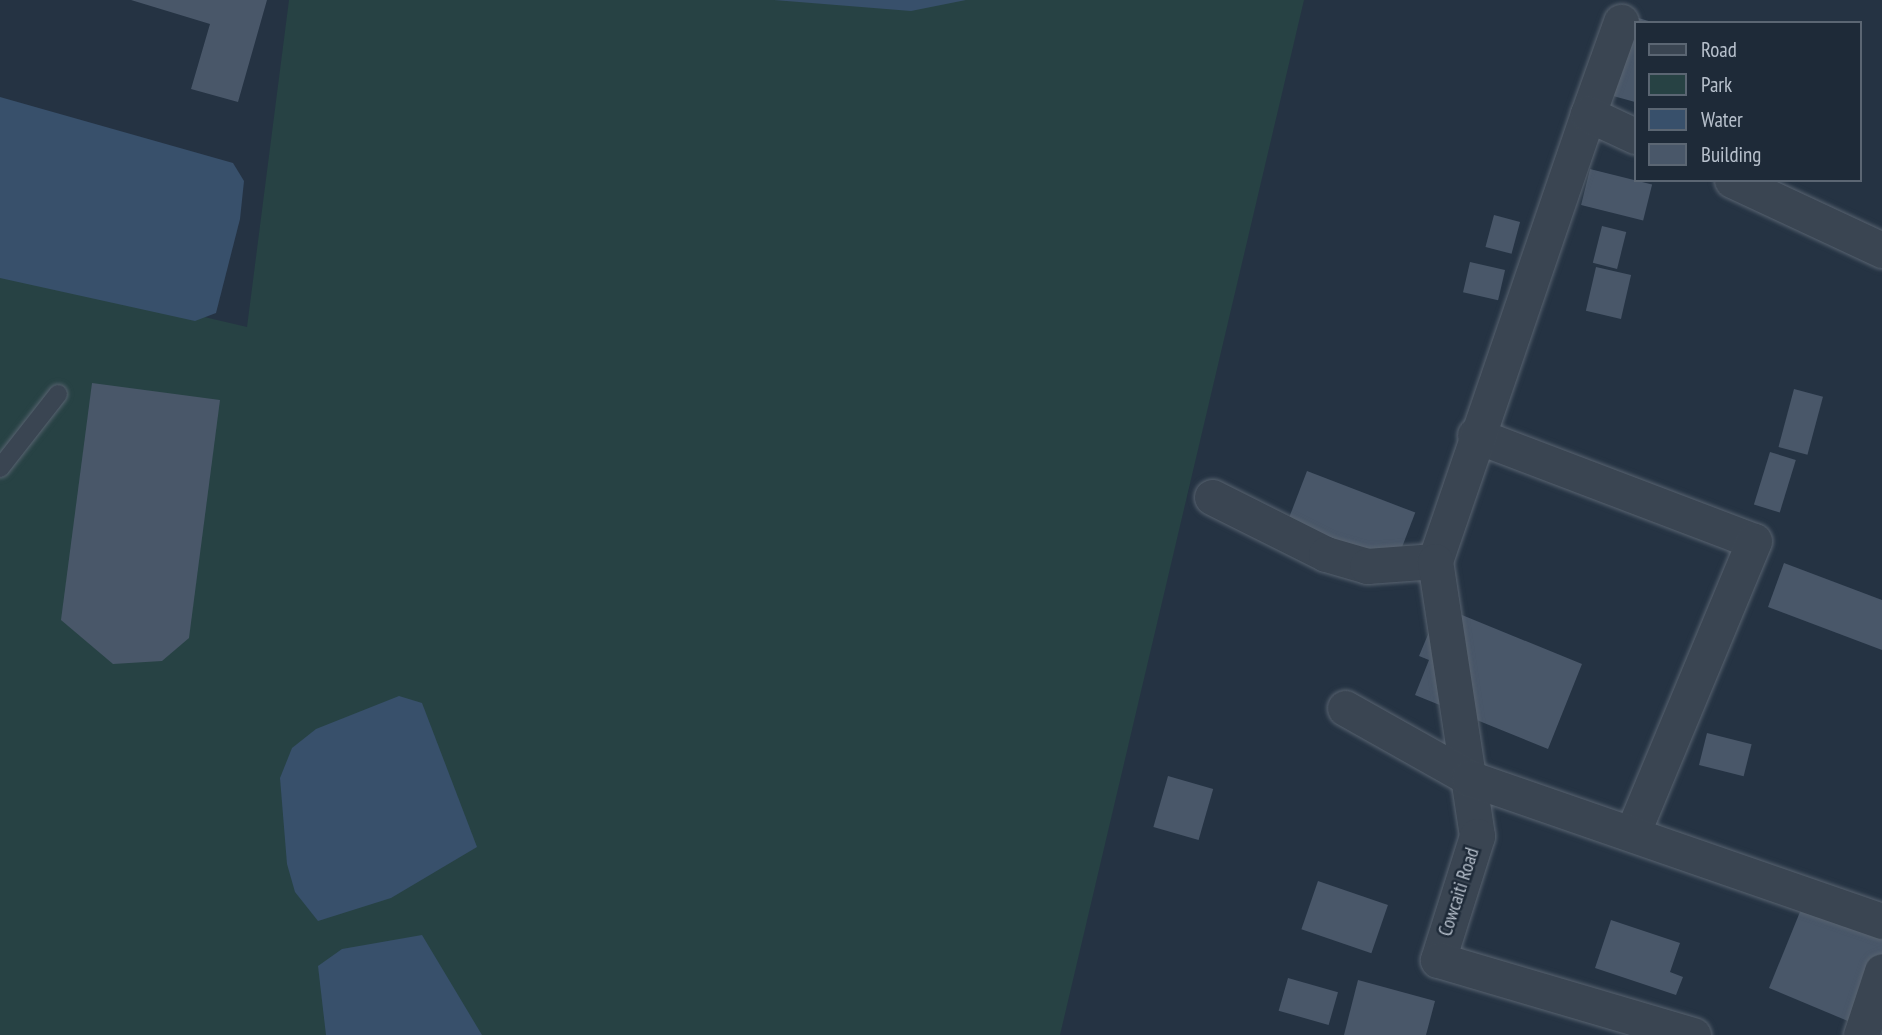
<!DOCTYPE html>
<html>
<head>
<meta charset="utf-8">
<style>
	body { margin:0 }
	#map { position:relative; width:1882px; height:1035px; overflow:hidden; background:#253343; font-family:"PT Sans Narrow",sans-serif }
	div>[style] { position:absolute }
	.green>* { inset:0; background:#274244 }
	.water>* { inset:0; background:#38506b }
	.building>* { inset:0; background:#495769; transform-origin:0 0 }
	.roads { filter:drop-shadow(0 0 2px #586370) drop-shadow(0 0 2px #586370) }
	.service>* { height:18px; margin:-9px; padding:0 9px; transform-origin:9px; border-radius:9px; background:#3a4552 }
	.minor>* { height:35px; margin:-17.5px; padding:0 17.5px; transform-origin:17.5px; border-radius:17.5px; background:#3a4552 }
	span { translate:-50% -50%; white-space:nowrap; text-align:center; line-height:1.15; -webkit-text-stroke:5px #1e2a38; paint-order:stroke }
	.street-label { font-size:19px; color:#b7c0cc }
	.legend { position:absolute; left:1634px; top:21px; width:228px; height:161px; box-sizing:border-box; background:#1e2a38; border:2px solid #5b6673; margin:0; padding:9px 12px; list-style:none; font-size:21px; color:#b7c0cc }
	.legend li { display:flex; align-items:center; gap:14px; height:35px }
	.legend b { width:35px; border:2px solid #5b6673 }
</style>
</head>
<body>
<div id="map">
	<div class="green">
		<div style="clip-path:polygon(289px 0,1304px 0,1060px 1035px,0 1035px,0 269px,247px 327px)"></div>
	</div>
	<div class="water">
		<div style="clip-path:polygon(774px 0,966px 0,911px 11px)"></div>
		<div style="clip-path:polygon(0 97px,233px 163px,244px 181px,240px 219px,216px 313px,195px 321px,0 278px)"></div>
		<div style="clip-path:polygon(399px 696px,422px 703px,477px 847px,391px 898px,318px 921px,295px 892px,287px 864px,280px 778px,292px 748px,316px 729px)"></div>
		<div style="clip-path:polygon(422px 935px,482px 1035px,326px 1035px,318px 966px,342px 949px)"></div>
	</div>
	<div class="building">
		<div style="clip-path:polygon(131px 0,267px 0,238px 102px,191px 89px,210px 24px)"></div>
		<div style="clip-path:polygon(1628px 15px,1652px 22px,1635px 23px,1635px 102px,1606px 94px)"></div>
		<div style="left:1590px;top:169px;width:64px;height:37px;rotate:14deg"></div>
		<div style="left:1494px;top:215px;width:27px;height:33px;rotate:15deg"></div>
		<div style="left:1602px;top:226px;width:25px;height:38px;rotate:14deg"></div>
		<div style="left:1470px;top:262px;width:36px;height:31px;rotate:13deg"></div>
		<div style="left:1596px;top:267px;width:36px;height:45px;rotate:13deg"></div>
		<div style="clip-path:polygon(92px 383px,220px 400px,189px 638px,162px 661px,113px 664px,61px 620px)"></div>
		<div style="left:1794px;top:389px;width:30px;height:60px;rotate:15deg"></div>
		<div style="left:1770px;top:452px;width:27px;height:55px;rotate:17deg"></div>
		<div style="left:1307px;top:471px;width:116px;height:54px;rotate:21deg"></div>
		<div style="clip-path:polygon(1784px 563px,1882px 600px,1882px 650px,1768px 607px)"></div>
		<div style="clip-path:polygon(1440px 606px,1582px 664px,1548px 749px,1415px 695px,1429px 660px,1419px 656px)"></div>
		<div style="left:1707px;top:733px;width:46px;height:33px;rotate:14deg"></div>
		<div style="left:1168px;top:776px;width:47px;height:53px;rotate:16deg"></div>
		<div style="left:1318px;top:881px;width:74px;height:51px;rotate:19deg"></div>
		<div style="clip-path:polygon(1804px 902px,1882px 934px,1882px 958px,1855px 1024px,1769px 988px)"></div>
		<div style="clip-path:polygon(1611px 920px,1680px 943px,1670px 972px,1683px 977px,1676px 995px,1595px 968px)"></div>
		<div style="left:1288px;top:978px;width:52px;height:34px;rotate:16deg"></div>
		<div style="clip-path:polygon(1358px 980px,1435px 1001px,1426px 1035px,1344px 1035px)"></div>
	</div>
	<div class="roads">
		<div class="service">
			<div style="left:0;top:468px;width:94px;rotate:-51.9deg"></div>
		</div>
		<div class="minor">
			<div style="left:1588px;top:114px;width:98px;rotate:-70.3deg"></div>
			<div style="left:1732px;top:180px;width:166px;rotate:25deg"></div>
			<div style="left:1475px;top:435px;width:298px;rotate:20.8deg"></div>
			<div style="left:1754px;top:541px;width:317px;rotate:112.6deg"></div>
			<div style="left:1212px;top:497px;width:127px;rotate:26.6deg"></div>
			<div style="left:1326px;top:554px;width:43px;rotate:16.3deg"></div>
			<div style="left:1367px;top:566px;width:68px;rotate:-4.2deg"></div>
			<div style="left:1435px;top:561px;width:472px;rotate:-71.1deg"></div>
			<div style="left:1588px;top:114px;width:52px;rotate:25.1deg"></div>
			<div style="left:1435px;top:561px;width:278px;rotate:81.3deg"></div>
			<div style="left:1477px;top:836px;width:130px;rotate:107.5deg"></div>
			<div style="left:1438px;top:960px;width:266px;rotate:16.4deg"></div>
			<div style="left:1345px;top:708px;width:142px;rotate:29.4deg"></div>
			<div style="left:1469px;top:778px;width:437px;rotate:19.1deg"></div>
			<div style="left:1861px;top:1035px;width:67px;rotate:-71.8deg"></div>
		</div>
	</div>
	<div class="street-label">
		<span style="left:1459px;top:892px;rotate:-72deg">Cowcaiti Road</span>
	</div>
	<ul class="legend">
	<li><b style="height:9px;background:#3a4552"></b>Road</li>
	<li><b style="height:19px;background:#274244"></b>Park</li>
	<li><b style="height:19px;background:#38506b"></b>Water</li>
	<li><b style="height:19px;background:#495769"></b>Building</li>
	</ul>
</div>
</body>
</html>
